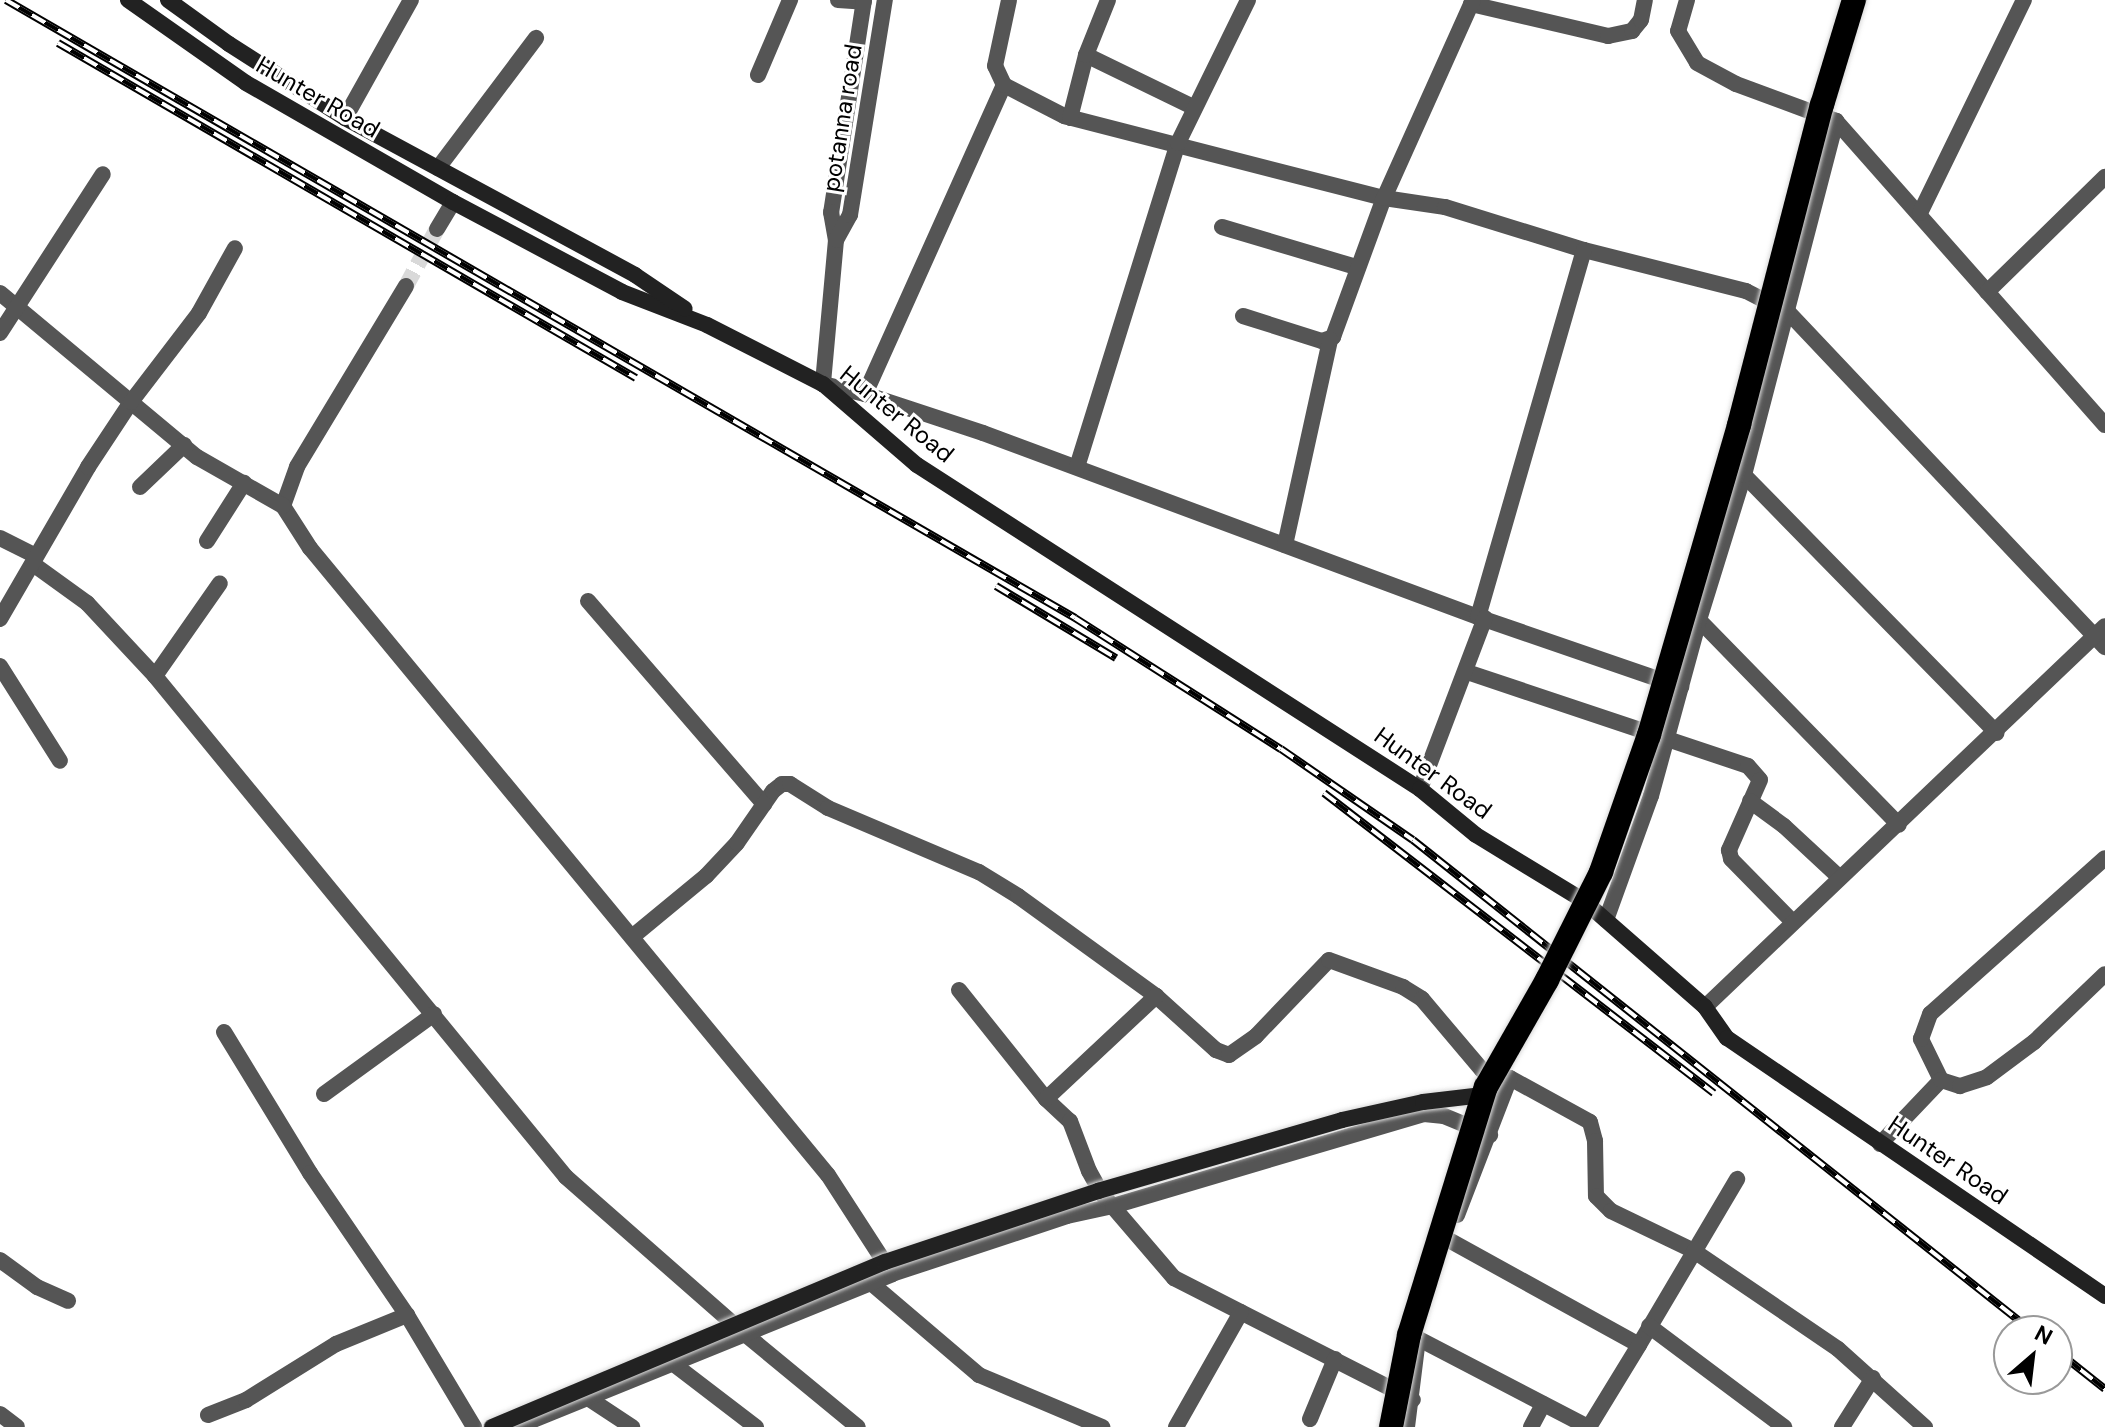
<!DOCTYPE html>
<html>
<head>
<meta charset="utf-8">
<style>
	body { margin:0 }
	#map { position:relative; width:2105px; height:1427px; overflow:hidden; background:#fff; font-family:"DM Sans",sans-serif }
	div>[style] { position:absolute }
	.street-tunnel>* { height:16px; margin-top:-8px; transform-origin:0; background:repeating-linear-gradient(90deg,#d9d9d9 0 16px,transparent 0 24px) }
	.street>* { height:16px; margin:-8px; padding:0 8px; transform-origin:8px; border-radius:8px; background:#555 }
	.secondary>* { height:16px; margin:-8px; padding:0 8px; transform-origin:8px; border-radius:8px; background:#222 }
	.rail>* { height:8px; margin-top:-4px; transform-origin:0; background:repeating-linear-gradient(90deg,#fff 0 15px,#000 0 30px); box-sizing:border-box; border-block:2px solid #000 }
	.bridges { filter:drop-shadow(0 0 2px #dbdbdb) drop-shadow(0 0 2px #dbdbdb) }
	.secondary-bridge>* { height:16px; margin:-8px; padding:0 8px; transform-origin:8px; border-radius:8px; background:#222 }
	.highway-bridge>* { height:24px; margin:-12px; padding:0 12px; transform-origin:12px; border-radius:12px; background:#000 }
	span { translate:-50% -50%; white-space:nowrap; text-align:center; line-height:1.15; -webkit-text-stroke:6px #fff; paint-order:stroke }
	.street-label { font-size:24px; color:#000 }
	.north { position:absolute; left:1993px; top:1315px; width:80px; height:80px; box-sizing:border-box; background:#fff; border:2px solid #999; border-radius:50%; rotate:28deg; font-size:22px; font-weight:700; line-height:32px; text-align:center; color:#000 }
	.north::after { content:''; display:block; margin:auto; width:28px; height:36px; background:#000; clip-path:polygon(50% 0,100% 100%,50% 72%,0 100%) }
</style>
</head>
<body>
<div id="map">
	<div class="street-tunnel">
		<div style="left:406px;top:286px;width:65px;rotate:-61.5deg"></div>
	</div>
	<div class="street">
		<div style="left:838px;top:0;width:26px;rotate:4deg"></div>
		<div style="left:864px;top:0;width:215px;rotate:98.8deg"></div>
		<div style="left:831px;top:212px;width:28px;rotate:80deg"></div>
		<div style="left:836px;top:240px;width:145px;rotate:95.2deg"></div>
		<div style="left:823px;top:384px;width:43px;rotate:13.4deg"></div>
		<div style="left:865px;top:394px;width:124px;rotate:18.3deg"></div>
		<div style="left:983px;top:433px;width:528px;rotate:20.39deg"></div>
		<div style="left:1478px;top:617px;width:215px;rotate:19deg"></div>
		<div style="left:1687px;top:0;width:32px;rotate:106deg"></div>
		<div style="left:1678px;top:31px;width:37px;rotate:59deg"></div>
		<div style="left:1697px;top:63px;width:44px;rotate:28.3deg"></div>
		<div style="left:1736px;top:84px;width:107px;rotate:20.3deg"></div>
		<div style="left:1836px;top:121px;width:406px;rotate:48.5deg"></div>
		<div style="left:1471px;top:4px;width:141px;rotate:13.1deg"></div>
		<div style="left:1608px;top:36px;width:25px;rotate:-12deg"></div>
		<div style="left:1632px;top:31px;width:14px;rotate:-51deg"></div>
		<div style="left:1641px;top:20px;width:20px;rotate:-79deg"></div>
		<div style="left:1086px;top:55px;width:119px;rotate:25.9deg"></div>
		<div style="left:758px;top:75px;width:82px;rotate:-66.9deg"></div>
		<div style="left:1004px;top:85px;width:68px;rotate:27.3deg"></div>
		<div style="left:1064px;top:116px;width:330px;rotate:14.4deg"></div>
		<div style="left:1384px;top:198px;width:62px;rotate:8.4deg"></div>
		<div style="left:1445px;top:207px;width:145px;rotate:17.2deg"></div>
		<div style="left:1584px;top:250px;width:167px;rotate:14.2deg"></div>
		<div style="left:1746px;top:291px;width:48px;rotate:27.1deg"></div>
		<div style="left:1789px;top:313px;width:460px;rotate:46.6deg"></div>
		<div style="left:345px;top:118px;width:135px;rotate:-60.8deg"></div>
		<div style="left:1070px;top:118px;width:65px;rotate:-75.7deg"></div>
		<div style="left:1086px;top:55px;width:59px;rotate:-68.2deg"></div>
		<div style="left:438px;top:168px;width:163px;rotate:-53deg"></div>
		<div style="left:1920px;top:213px;width:237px;rotate:-64deg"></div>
		<div style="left:1222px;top:227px;width:140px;rotate:16.6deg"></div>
		<div style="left:437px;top:229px;width:31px;rotate:-59deg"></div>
		<div style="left:836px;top:240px;width:29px;rotate:-61deg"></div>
		<div style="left:850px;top:215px;width:218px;rotate:-80.8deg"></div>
		<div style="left:406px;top:286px;width:211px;rotate:121.1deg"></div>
		<div style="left:297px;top:467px;width:41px;rotate:109.7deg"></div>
		<div style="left:283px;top:506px;width:50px;rotate:57.3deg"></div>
		<div style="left:310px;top:548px;width:813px;rotate:50.44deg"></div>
		<div style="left:828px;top:1175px;width:118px;rotate:57.1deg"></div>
		<div style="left:1987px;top:292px;width:165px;rotate:-44.3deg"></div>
		<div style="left:0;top:293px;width:256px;rotate:39.8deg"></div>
		<div style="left:197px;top:457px;width:99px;rotate:29.7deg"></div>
		<div style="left:1243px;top:316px;width:83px;rotate:17.6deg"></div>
		<div style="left:1322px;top:341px;width:12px;rotate:-20deg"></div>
		<div style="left:1333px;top:337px;width:148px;rotate:-69.9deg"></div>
		<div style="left:1384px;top:198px;width:217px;rotate:-65.8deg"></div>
		<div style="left:0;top:333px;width:189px;rotate:-57.1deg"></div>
		<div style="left:865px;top:394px;width:339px;rotate:-65.8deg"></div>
		<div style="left:1004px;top:85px;width:21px;rotate:-115deg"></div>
		<div style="left:995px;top:66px;width:67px;rotate:-78deg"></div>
		<div style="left:1077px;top:467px;width:339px;rotate:-72.7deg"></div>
		<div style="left:1178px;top:143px;width:159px;rotate:-63.9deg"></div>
		<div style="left:1744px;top:475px;width:361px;rotate:45.6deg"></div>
		<div style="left:140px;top:487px;width:61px;rotate:-43.7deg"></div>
		<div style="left:0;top:538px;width:40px;rotate:26.6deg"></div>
		<div style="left:207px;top:541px;width:69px;rotate:-57.5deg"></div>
		<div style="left:1285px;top:545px;width:210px;rotate:-77.6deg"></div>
		<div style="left:33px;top:564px;width:67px;rotate:35.8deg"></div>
		<div style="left:87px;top:603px;width:100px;rotate:47deg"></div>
		<div style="left:155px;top:676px;width:648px;rotate:50.64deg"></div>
		<div style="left:566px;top:1177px;width:238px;rotate:41.3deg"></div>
		<div style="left:745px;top:1334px;width:146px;rotate:39.5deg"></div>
		<div style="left:588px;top:601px;width:269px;rotate:49.1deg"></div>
		<div style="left:1478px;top:617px;width:382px;rotate:-73.9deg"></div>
		<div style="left:0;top:619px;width:176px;rotate:-59.9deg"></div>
		<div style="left:88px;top:467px;width:78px;rotate:-56.5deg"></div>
		<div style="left:131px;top:402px;width:112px;rotate:-52.6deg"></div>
		<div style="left:199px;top:313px;width:74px;rotate:-61deg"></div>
		<div style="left:1699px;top:620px;width:286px;rotate:45.7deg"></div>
		<div style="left:0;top:666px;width:112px;rotate:57.7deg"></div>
		<div style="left:1467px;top:672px;width:296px;rotate:18.5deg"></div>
		<div style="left:1748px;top:766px;width:18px;rotate:49deg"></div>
		<div style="left:1760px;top:780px;width:77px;rotate:113.9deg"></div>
		<div style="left:1729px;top:850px;width:9px;rotate:77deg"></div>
		<div style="left:1731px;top:859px;width:88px;rotate:45.5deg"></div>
		<div style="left:155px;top:676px;width:113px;rotate:-55deg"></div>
		<div style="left:1420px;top:789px;width:183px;rotate:-69.2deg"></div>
		<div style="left:1750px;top:801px;width:42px;rotate:36.3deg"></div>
		<div style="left:1784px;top:826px;width:76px;rotate:42.9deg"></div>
		<div style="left:1606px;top:920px;width:132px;rotate:-70.1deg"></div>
		<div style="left:1651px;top:796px;width:182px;rotate:-74.7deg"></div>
		<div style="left:1699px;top:620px;width:152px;rotate:-72.8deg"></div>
		<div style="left:1744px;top:475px;width:366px;rotate:-75.4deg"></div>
		<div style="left:632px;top:937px;width:96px;rotate:-39.5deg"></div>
		<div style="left:706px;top:876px;width:45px;rotate:-46.8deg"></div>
		<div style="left:737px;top:843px;width:63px;rotate:-55.3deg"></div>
		<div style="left:773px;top:791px;width:11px;rotate:-38deg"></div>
		<div style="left:782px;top:784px;width:8px"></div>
		<div style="left:790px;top:784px;width:45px;rotate:32.3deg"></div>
		<div style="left:828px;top:808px;width:164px;rotate:23deg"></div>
		<div style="left:979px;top:872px;width:46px;rotate:31.6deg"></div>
		<div style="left:1018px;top:896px;width:170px;rotate:35.9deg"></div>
		<div style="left:1156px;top:996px;width:81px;rotate:42deg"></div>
		<div style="left:1216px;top:1050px;width:14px;rotate:21deg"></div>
		<div style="left:1229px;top:1055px;width:33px;rotate:-35deg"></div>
		<div style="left:1256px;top:1036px;width:105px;rotate:-46.2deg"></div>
		<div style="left:1329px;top:960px;width:79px;rotate:20deg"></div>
		<div style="left:1403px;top:987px;width:22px;rotate:32deg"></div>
		<div style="left:1422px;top:999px;width:93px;rotate:49.8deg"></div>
		<div style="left:1482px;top:1070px;width:21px;rotate:37deg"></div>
		<div style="left:1499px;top:1083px;width:12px;rotate:-24deg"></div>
		<div style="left:959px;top:990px;width:139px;rotate:51.4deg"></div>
		<div style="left:1046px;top:1099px;width:33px;rotate:43deg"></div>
		<div style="left:1070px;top:1121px;width:53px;rotate:69.2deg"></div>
		<div style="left:1089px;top:1171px;width:26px;rotate:61deg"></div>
		<div style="left:1102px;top:1194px;width:111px;rotate:49.4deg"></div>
		<div style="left:1174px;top:1278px;width:268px;rotate:27deg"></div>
		<div style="left:1705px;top:1007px;width:552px;rotate:-43.61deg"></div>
		<div style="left:224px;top:1032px;width:165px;rotate:58.6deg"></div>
		<div style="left:310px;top:1173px;width:172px;rotate:55.7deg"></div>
		<div style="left:407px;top:1315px;width:131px;rotate:59.1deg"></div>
		<div style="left:1510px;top:1078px;width:91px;rotate:28.8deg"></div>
		<div style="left:1590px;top:1122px;width:20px;rotate:75deg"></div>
		<div style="left:1595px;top:1141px;width:55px;rotate:89deg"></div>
		<div style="left:1596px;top:1196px;width:21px;rotate:45deg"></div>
		<div style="left:1611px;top:1211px;width:92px;rotate:25.7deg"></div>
		<div style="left:1694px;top:1251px;width:174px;rotate:34.2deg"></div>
		<div style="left:1838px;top:1349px;width:117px;rotate:41.9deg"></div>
		<div style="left:1941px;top:1080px;width:46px;rotate:-116deg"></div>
		<div style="left:1921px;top:1039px;width:27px;rotate:-70deg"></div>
		<div style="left:1930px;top:1014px;width:234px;rotate:-41.7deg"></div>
		<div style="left:324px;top:1094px;width:136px;rotate:-36deg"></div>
		<div style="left:1046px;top:1099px;width:151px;rotate:-43.1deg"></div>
		<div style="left:1880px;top:1144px;width:88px;rotate:-46.4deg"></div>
		<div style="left:1941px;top:1080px;width:20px;rotate:18deg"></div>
		<div style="left:1960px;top:1086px;width:28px;rotate:-18deg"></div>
		<div style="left:1987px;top:1077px;width:59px;rotate:-36.7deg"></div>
		<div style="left:2034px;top:1042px;width:98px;rotate:-43.8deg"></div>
		<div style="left:1457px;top:1215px;width:147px;rotate:-68.9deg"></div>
		<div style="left:1447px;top:1239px;width:219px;rotate:28.9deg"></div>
		<div style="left:1639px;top:1345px;width:193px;rotate:-59.4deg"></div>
		<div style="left:0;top:1260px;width:46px;rotate:36.1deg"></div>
		<div style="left:37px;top:1287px;width:34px;rotate:24deg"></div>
		<div style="left:871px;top:1283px;width:142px;rotate:40.4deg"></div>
		<div style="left:979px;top:1375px;width:134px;rotate:22.9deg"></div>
		<div style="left:1649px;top:1326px;width:169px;rotate:36.8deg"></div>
		<div style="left:1417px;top:1338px;width:193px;rotate:27.5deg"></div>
		<div style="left:671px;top:1362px;width:107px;rotate:37.4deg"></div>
		<div style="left:588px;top:1398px;width:53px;rotate:33.4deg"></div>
		<div style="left:0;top:1414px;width:21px;rotate:37deg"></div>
		<div style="left:208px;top:1415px;width:41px;rotate:-21.5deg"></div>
		<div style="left:246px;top:1400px;width:106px;rotate:-31.9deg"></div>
		<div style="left:336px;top:1344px;width:77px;rotate:-22.2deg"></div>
		<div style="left:1310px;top:1419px;width:65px;rotate:-67.4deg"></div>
		<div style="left:516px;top:1427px;width:406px;rotate:-22.1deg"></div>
		<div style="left:892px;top:1274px;width:184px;rotate:-18.3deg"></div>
		<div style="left:1067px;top:1216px;width:47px;rotate:-12.3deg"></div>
		<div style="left:1113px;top:1206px;width:324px;rotate:-16.5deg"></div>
		<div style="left:1424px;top:1114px;width:20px;rotate:6deg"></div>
		<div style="left:1444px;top:1116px;width:50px;rotate:22.4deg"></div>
		<div style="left:1176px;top:1427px;width:132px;rotate:-60.5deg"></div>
		<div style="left:1407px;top:1427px;width:81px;rotate:-82.9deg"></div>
		<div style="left:1531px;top:1427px;width:26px;rotate:-62deg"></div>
		<div style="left:1589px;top:1427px;width:96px;rotate:-58.6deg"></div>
		<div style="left:1842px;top:1427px;width:58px;rotate:-57.7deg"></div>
	</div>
	<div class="secondary">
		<div style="left:128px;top:0;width:144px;rotate:35.1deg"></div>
		<div style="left:246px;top:83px;width:239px;rotate:29.9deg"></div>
		<div style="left:453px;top:202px;width:191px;rotate:28deg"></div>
		<div style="left:622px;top:292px;width:91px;rotate:21.2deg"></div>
		<div style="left:707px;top:325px;width:130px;rotate:27deg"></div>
		<div style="left:823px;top:384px;width:124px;rotate:40.8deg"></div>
		<div style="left:917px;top:465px;width:598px;rotate:32.79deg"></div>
		<div style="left:1420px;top:789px;width:72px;rotate:39.4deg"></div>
		<div style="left:1476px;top:835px;width:127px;rotate:31.4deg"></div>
		<div style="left:1584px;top:901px;width:161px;rotate:41.2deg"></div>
		<div style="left:1705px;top:1007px;width:38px;rotate:55deg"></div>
		<div style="left:1727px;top:1038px;width:458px;rotate:34.3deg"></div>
		<div style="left:168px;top:0;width:75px;rotate:35.8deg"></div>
		<div style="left:229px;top:44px;width:138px;rotate:32.5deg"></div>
		<div style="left:345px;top:118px;width:330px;rotate:28.4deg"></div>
		<div style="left:635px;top:275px;width:60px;rotate:34.2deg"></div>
	</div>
	<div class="rail">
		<div style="left:6px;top:0;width:1235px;rotate:30.03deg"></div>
		<div style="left:1075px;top:618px;width:244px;rotate:32.5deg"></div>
		<div style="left:1281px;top:749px;width:160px;rotate:34.6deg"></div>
		<div style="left:1413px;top:840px;width:790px;rotate:38.42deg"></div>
		<div style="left:58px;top:43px;width:668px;rotate:30.1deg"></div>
		<div style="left:996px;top:586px;width:140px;rotate:31deg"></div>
		<div style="left:1324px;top:793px;width:492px;rotate:37.6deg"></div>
		<div style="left:2057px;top:1351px;width:61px;rotate:38.4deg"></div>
	</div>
	<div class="bridges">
		<div class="secondary-bridge">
			<div style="left:492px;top:1427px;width:426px;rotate:-22.8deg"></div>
			<div style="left:885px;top:1262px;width:225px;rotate:-18.4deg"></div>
			<div style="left:1098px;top:1191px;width:254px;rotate:-16.2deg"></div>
			<div style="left:1342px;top:1120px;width:83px;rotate:-12.5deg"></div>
			<div style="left:1423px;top:1102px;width:60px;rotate:-6.7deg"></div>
		</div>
		<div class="highway-bridge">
			<div style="left:1391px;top:1427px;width:94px;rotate:-78.9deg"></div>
			<div style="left:1409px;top:1335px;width:260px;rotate:-72.8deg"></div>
			<div style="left:1486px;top:1087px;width:123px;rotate:-60.3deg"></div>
			<div style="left:1547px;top:980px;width:121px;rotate:-63.4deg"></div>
			<div style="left:1601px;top:872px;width:145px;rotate:-70.7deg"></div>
			<div style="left:1649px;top:735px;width:323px;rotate:-73.8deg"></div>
			<div style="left:1739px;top:425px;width:331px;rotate:-75.5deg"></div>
			<div style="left:1822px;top:105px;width:110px;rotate:-73.1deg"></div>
		</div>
	</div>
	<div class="street-label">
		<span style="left:318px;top:97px;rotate:30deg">Hunter Road</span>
		<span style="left:842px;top:118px;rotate:-81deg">potanna road</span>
		<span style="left:897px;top:414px;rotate:39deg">Hunter Road</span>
		<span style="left:1433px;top:773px;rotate:36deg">Hunter Road</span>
		<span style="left:1948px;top:1160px;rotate:34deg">Hunter Road</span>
	</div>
	<div class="north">N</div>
</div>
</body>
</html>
